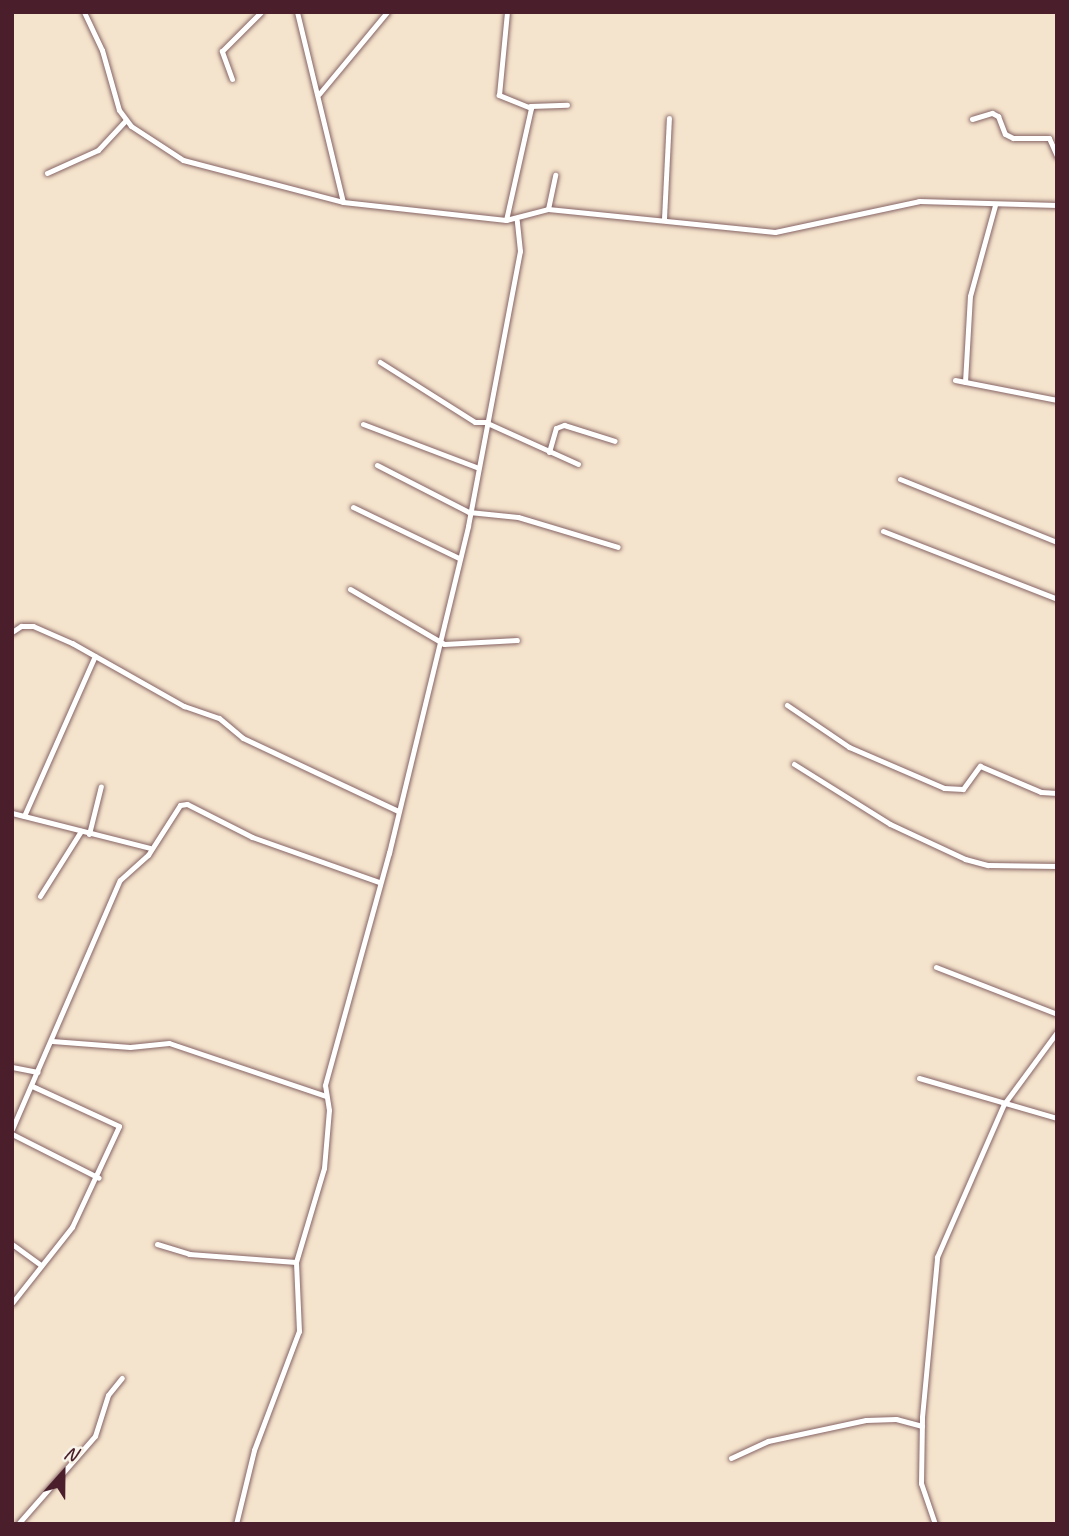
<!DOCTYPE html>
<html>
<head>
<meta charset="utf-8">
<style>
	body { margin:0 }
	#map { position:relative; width:1069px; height:1536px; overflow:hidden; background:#f5e4cd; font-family:Caveat,sans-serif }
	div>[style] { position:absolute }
	.roads { filter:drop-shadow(0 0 2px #866464) drop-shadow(0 0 2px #866464) }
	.minor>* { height:5px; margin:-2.5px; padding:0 2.5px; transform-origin:2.5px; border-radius:2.5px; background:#fff }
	span { translate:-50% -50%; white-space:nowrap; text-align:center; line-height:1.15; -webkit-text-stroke:7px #f7f3e8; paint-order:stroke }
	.frame { position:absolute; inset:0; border:14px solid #4a1f2b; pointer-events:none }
	.north { position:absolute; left:28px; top:1438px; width:70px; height:70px; -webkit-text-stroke:5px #f7f3e8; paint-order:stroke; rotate:21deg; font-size:19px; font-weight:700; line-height:28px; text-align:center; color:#4a1f2b }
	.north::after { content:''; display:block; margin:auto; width:24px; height:32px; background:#4a1f2b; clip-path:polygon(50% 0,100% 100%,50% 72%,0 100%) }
</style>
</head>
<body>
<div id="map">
	<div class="roads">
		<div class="minor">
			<div style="left:84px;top:12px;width:42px;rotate:64.7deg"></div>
			<div style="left:102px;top:50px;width:62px;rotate:74.2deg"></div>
			<div style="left:119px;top:110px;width:20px;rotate:53deg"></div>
			<div style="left:131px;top:126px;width:62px;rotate:33.2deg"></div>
			<div style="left:183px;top:160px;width:165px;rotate:14.7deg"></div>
			<div style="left:343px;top:202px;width:164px;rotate:6.3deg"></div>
			<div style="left:506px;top:220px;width:43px;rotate:-14.7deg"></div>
			<div style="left:548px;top:209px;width:228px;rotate:5.8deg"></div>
			<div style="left:775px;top:232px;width:147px;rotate:-12.1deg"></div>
			<div style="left:919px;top:201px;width:138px;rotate:1.7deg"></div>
			<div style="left:297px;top:12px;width:195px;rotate:76.4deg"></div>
			<div style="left:232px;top:79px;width:30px;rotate:-110deg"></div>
			<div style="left:222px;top:51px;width:55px;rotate:-45deg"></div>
			<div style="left:319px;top:94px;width:107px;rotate:-50.3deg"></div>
			<div style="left:530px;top:106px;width:37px;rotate:-2deg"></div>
			<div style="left:972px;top:119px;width:21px;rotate:-17deg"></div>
			<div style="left:992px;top:113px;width:7px;rotate:27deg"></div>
			<div style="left:998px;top:116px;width:19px;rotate:69deg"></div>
			<div style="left:1005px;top:134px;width:9px;rotate:27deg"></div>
			<div style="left:1013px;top:138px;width:36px"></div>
			<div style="left:1049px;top:138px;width:20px;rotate:66deg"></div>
			<div style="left:47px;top:173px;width:56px;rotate:-24.3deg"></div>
			<div style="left:98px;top:150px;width:40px;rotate:-47deg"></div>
			<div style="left:548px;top:209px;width:35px;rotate:-78deg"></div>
			<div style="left:664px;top:219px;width:101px;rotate:-87.2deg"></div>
			<div style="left:506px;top:220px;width:115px;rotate:-77.4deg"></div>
			<div style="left:531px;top:108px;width:35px;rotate:-158deg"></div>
			<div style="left:499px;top:95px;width:83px;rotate:-84.5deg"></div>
			<div style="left:380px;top:362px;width:112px;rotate:32.3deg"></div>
			<div style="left:475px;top:422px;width:10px"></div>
			<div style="left:485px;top:422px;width:102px;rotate:24.3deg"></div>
			<div style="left:955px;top:380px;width:104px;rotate:11.1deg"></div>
			<div style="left:965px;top:382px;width:86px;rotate:-86.7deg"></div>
			<div style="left:970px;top:296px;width:94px;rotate:-74.6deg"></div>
			<div style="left:363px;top:424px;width:121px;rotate:20.8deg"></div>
			<div style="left:549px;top:452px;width:25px;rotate:-74deg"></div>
			<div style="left:556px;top:428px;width:9px;rotate:-21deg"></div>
			<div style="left:564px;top:425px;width:53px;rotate:17.4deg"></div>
			<div style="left:377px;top:465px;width:103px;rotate:27.1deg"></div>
			<div style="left:469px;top:512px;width:49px;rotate:5.8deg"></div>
			<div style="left:518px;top:517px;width:104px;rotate:16.7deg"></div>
			<div style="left:900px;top:479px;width:169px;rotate:21.9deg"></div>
			<div style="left:353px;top:507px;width:118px;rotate:25.7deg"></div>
			<div style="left:883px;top:531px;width:187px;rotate:21.3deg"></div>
			<div style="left:350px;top:589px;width:109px;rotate:30.3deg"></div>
			<div style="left:444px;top:644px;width:73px;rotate:-3.1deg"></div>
			<div style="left:12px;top:632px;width:11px;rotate:-34deg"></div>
			<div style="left:21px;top:626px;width:12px"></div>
			<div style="left:33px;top:626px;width:43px;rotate:23.6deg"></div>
			<div style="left:72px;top:643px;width:129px;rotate:29.4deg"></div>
			<div style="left:184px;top:706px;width:37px;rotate:19deg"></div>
			<div style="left:219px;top:718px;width:31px;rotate:40deg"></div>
			<div style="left:243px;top:738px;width:171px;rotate:25.2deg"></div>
			<div style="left:787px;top:705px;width:75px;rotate:34.1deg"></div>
			<div style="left:849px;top:747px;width:103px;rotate:23.3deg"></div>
			<div style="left:944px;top:788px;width:19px;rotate:3deg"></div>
			<div style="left:963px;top:789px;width:29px;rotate:-54deg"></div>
			<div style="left:980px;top:766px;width:66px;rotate:23.1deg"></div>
			<div style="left:1041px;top:792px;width:16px;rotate:4deg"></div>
			<div style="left:794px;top:764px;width:113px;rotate:32deg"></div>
			<div style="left:890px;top:824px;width:83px;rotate:25deg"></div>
			<div style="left:965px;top:859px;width:24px;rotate:15deg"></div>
			<div style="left:988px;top:865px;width:69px;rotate:0.8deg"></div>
			<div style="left:12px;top:813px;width:142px;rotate:14.2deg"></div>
			<div style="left:24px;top:816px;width:175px;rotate:-66.1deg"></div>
			<div style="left:89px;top:834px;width:49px;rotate:-76deg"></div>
			<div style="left:40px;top:896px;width:77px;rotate:-57.8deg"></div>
			<div style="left:936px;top:967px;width:130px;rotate:21.2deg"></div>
			<div style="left:52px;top:1041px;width:78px;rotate:4.4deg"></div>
			<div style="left:130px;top:1047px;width:39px;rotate:-6deg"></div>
			<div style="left:169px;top:1043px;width:166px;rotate:18.7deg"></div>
			<div style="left:12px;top:1067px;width:26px;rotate:11deg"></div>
			<div style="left:919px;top:1078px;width:144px;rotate:16.2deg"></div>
			<div style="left:12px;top:1129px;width:271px;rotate:-66.6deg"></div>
			<div style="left:120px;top:880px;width:38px;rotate:-42deg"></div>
			<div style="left:148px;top:855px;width:59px;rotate:-57.4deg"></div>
			<div style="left:180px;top:805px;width:7px;rotate:-8deg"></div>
			<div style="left:187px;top:804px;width:73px;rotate:26.9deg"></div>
			<div style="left:252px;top:837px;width:135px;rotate:19.5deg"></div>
			<div style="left:12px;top:1134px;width:97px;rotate:26.8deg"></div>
			<div style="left:12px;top:1244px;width:36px;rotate:36deg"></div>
			<div style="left:157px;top:1244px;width:34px;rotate:17deg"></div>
			<div style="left:189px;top:1254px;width:107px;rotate:4.3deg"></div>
			<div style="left:12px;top:1303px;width:97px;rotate:-51.7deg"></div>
			<div style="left:72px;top:1227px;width:111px;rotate:-65deg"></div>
			<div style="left:119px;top:1126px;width:96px;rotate:-155.3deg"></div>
			<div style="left:731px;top:1458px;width:41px;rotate:-24.7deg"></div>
			<div style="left:768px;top:1441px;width:100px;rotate:-12.1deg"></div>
			<div style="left:866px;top:1420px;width:30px;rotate:-2deg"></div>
			<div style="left:896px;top:1419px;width:27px;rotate:15deg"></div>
			<div style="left:18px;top:1524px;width:117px;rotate:-48.8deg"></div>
			<div style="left:95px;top:1436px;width:43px;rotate:-72.4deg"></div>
			<div style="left:108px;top:1395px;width:22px;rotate:-51deg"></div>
			<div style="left:236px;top:1524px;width:76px;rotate:-76.3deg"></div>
			<div style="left:254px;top:1450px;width:127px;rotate:-69.3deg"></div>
			<div style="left:299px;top:1331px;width:69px;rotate:-92.5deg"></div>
			<div style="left:296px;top:1262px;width:98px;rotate:-73.4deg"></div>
			<div style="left:324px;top:1168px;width:58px;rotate:-85.1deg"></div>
			<div style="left:329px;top:1110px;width:25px;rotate:-99deg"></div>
			<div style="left:325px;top:1085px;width:241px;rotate:-74.6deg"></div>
			<div style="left:389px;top:853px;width:336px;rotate:-76.4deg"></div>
			<div style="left:468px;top:526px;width:280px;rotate:-79.3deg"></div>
			<div style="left:520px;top:251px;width:31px;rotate:-96deg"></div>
			<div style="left:935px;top:1524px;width:43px;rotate:-108.9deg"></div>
			<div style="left:921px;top:1483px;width:66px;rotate:-89.1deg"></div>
			<div style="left:922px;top:1417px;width:161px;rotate:-84.6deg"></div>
			<div style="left:937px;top:1257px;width:167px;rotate:-66.4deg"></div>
			<div style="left:1004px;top:1104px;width:89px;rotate:-53.6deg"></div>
		</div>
	</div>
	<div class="frame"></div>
	<div class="north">N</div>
</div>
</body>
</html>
